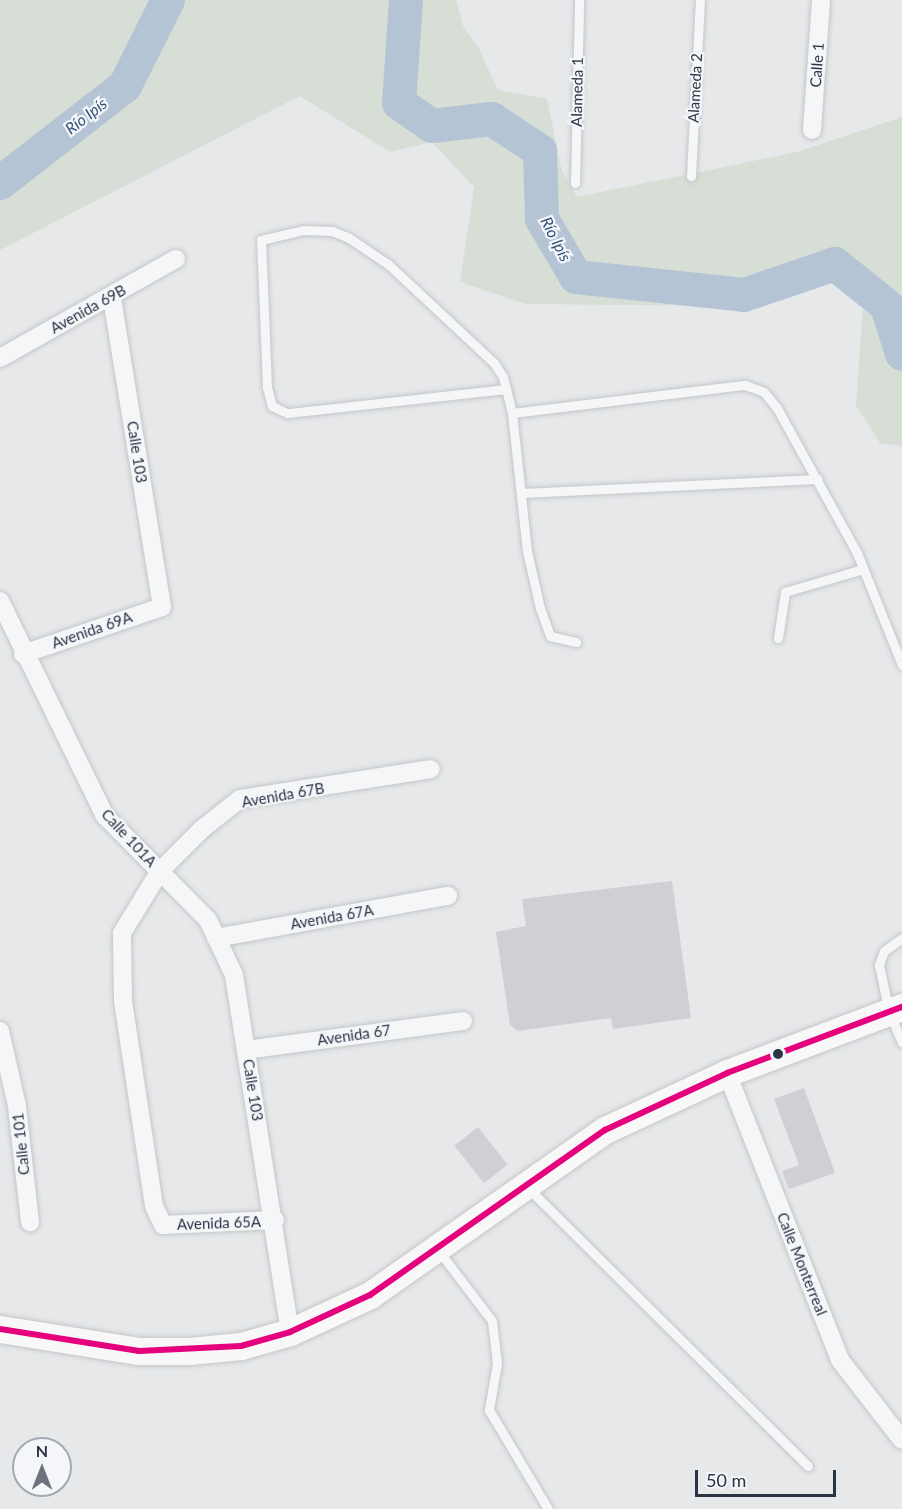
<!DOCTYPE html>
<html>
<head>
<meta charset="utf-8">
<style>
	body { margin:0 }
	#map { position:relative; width:902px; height:1509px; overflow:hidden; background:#e6e8ea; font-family:Lato,sans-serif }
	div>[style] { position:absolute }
	.green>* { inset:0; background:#d6ded6 }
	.river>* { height:34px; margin:-17px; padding:0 17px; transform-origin:17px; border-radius:17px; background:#b4c4d5 }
	.building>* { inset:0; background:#ced0d3; transform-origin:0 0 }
	.roads { filter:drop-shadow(0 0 2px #c4c6c8) drop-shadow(0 0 2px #c4c6c8) }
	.service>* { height:9px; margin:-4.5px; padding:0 4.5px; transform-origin:4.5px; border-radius:4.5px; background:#f5f6f7 }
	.minor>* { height:18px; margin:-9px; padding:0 9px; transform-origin:9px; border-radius:9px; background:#f5f6f7 }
	.secondary>* { height:27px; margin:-13.5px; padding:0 13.5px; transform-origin:13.5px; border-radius:13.5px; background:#f8f8f8 }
	.bus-1>* { height:6px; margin:-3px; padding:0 3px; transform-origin:3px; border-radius:3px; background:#e5007d }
	.dots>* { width:16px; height:16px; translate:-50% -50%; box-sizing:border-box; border:3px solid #f4f6f9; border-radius:50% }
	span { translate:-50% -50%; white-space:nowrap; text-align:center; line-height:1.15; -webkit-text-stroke:4.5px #f4f6f9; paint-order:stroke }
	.street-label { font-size:15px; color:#2b3445 }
	.water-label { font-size:16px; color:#34527a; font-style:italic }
	.north { position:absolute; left:12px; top:1437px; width:60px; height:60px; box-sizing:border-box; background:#f4f6f9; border:2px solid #a4a8b1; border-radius:50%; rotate:0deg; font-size:16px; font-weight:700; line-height:24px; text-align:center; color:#2b3445 }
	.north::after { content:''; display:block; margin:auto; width:21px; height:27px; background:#6c737f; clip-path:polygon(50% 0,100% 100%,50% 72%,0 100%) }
	.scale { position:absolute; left:695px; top:1470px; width:141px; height:27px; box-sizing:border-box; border:3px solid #2b3445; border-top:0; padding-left:8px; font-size:18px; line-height:21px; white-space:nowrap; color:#2b3445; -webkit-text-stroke:4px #f4f6f9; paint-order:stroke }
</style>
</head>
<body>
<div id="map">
	<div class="green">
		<div style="clip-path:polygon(0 0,456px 0,463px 26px,479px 49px,498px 90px,547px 99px,562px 171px,577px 197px,797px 152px,902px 117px,902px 446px,880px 443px,856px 406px,863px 304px,838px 275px,732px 306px,526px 304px,460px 282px,474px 187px,432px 142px,390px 152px,300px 96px,0 250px)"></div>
	</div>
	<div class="river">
		<div style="left:406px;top:0;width:103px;rotate:93.9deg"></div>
		<div style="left:399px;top:103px;width:40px;rotate:34.9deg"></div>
		<div style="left:432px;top:126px;width:60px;rotate:-6.7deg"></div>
		<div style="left:492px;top:119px;width:58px;rotate:33.7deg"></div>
		<div style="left:540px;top:151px;width:68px;rotate:88.3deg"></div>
		<div style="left:542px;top:219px;width:67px;rotate:59.6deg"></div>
		<div style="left:576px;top:277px;width:169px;rotate:6.1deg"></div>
		<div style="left:744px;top:295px;width:96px;rotate:-18.8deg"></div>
		<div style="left:835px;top:264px;width:67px;rotate:38.9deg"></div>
		<div style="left:887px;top:306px;width:50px;rotate:72.6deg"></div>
		<div style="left:0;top:183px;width:158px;rotate:-37.8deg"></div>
		<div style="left:125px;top:86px;width:96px;rotate:-63.4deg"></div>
	</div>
	<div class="building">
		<div style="clip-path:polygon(672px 881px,691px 1018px,613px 1029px,611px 1018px,518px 1031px,510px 1025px,496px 932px,526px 926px,522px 899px)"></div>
		<div style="clip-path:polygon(804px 1088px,835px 1173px,789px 1189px,782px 1171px,799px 1165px,774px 1099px)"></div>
		<div style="left:478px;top:1127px;width:48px;height:30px;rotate:52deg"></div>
	</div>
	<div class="roads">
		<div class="service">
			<div style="left:691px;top:176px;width:176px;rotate:-87.1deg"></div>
			<div style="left:575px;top:183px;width:183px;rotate:-88.7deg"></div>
			<div style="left:506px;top:389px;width:220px;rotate:173.7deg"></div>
			<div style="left:287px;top:413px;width:17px;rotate:-155deg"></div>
			<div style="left:272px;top:406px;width:20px;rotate:-105deg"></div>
			<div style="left:267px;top:387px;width:147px;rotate:-92.3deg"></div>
			<div style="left:261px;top:240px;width:43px;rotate:-13.4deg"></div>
			<div style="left:303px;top:230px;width:29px;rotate:2deg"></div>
			<div style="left:332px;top:231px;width:18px;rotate:22deg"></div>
			<div style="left:349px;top:238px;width:48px;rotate:34deg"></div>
			<div style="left:389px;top:265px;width:144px;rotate:43deg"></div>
			<div style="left:494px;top:363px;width:17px;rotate:57deg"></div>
			<div style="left:503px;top:377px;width:37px;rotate:76deg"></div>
			<div style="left:512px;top:413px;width:139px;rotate:83.8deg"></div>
			<div style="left:527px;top:551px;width:58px;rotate:77.2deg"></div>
			<div style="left:540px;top:608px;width:30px;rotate:70deg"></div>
			<div style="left:550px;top:636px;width:27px;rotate:13deg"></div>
			<div style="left:512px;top:413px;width:235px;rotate:-6.9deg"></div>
			<div style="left:745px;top:385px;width:20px;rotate:20deg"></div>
			<div style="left:764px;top:392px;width:21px;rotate:51deg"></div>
			<div style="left:777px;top:408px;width:166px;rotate:61.1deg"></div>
			<div style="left:857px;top:553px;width:121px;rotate:68.1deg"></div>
			<div style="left:521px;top:493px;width:297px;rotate:-2.7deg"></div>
			<div style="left:778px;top:638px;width:47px;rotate:-81.3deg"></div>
			<div style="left:785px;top:592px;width:81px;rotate:-16.4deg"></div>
			<div style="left:902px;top:938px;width:22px;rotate:144deg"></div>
			<div style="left:884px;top:951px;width:15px;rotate:110deg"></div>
			<div style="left:879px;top:965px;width:48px;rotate:78deg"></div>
			<div style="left:889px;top:1012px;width:33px;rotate:67deg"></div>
			<div style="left:527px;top:1187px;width:396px;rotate:44.8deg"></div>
			<div style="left:438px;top:1250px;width:89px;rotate:52.7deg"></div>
			<div style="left:492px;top:1321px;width:42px;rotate:83.2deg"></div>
			<div style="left:497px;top:1363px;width:48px;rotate:99.7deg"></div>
			<div style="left:489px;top:1410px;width:115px;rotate:59.2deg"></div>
		</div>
		<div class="minor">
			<div style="left:812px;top:130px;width:130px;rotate:-86deg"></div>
			<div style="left:0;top:358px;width:202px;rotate:-29.4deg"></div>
			<div style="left:0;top:601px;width:239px;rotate:64deg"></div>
			<div style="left:105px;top:816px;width:146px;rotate:45.3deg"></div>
			<div style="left:208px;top:920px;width:61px;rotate:64.7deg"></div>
			<div style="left:234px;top:975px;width:361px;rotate:81.1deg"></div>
			<div style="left:23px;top:654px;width:147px;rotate:-18.7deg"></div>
			<div style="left:162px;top:607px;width:314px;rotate:-99.2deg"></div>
			<div style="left:216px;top:938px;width:236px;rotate:-10.3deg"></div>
			<div style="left:0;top:1031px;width:77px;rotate:77.2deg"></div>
			<div style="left:17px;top:1106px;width:117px;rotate:83.6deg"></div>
			<div style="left:246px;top:1050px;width:219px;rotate:-7.6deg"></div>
			<div style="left:727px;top:1073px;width:308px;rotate:68.5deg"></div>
			<div style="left:840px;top:1360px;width:101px;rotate:52.2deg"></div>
			<div style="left:275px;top:1220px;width:112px;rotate:177.4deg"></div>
			<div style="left:163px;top:1225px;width:21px;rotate:-115deg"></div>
			<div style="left:154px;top:1206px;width:208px;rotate:-98.6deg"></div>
			<div style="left:123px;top:1000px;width:67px;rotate:-90.9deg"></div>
			<div style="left:122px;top:933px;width:73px;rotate:-58.5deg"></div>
			<div style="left:160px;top:871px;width:59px;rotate:-45deg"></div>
			<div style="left:202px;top:829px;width:48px;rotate:-38.3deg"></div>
			<div style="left:240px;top:799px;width:193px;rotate:-8.9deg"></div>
		</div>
		<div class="secondary">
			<div style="left:0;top:1329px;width:141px;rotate:9deg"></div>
			<div style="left:139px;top:1351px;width:50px"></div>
			<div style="left:189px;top:1351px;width:52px;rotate:-5.5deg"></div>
			<div style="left:241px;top:1346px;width:51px;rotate:-15.9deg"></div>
			<div style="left:290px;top:1332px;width:88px;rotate:-24.8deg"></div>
			<div style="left:370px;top:1295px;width:287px;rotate:-35.1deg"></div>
			<div style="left:605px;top:1130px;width:135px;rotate:-25deg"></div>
			<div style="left:727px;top:1073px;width:187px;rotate:-20.7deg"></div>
		</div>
	</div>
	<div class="bus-1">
		<div style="left:0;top:1329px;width:141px;rotate:9deg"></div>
		<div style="left:139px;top:1351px;width:102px;rotate:-2.8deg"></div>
		<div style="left:241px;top:1346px;width:51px;rotate:-15.9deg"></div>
		<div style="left:290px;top:1332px;width:88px;rotate:-24.8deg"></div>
		<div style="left:370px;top:1295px;width:287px;rotate:-35.1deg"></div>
		<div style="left:605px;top:1130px;width:135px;rotate:-25deg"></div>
		<div style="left:727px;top:1073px;width:187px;rotate:-20.7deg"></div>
	</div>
	<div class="dots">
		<div style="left:778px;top:1054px;background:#2b3445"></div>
	</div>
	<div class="street-label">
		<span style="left:817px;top:65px;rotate:-86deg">Calle 1</span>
		<span style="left:695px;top:88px;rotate:-87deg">Alameda 2</span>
		<span style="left:577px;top:92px;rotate:-89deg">Alameda 1</span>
		<span style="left:88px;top:309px;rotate:-29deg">Avenida 69B</span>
		<span style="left:137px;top:452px;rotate:81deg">Calle 103</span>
		<span style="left:92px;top:630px;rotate:-19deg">Avenida 69A</span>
		<span style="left:283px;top:795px;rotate:-10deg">Avenida 67B</span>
		<span style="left:129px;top:838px;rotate:47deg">Calle 101A</span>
		<span style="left:332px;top:917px;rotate:-10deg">Avenida 67A</span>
		<span style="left:354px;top:1035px;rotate:-8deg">Avenida 67</span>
		<span style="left:253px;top:1090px;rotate:81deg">Calle 103</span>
		<span style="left:21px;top:1144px;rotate:-96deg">Calle 101</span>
		<span style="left:219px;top:1223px;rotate:-2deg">Avenida 65A</span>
		<span style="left:802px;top:1264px;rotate:68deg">Calle Monterreal</span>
	</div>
	<div class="water-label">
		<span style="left:86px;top:116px;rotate:-38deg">Río Ipís</span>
		<span style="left:556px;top:239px;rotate:63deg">Río Ipís</span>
	</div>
	<div class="north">N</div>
	<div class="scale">50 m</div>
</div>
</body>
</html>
